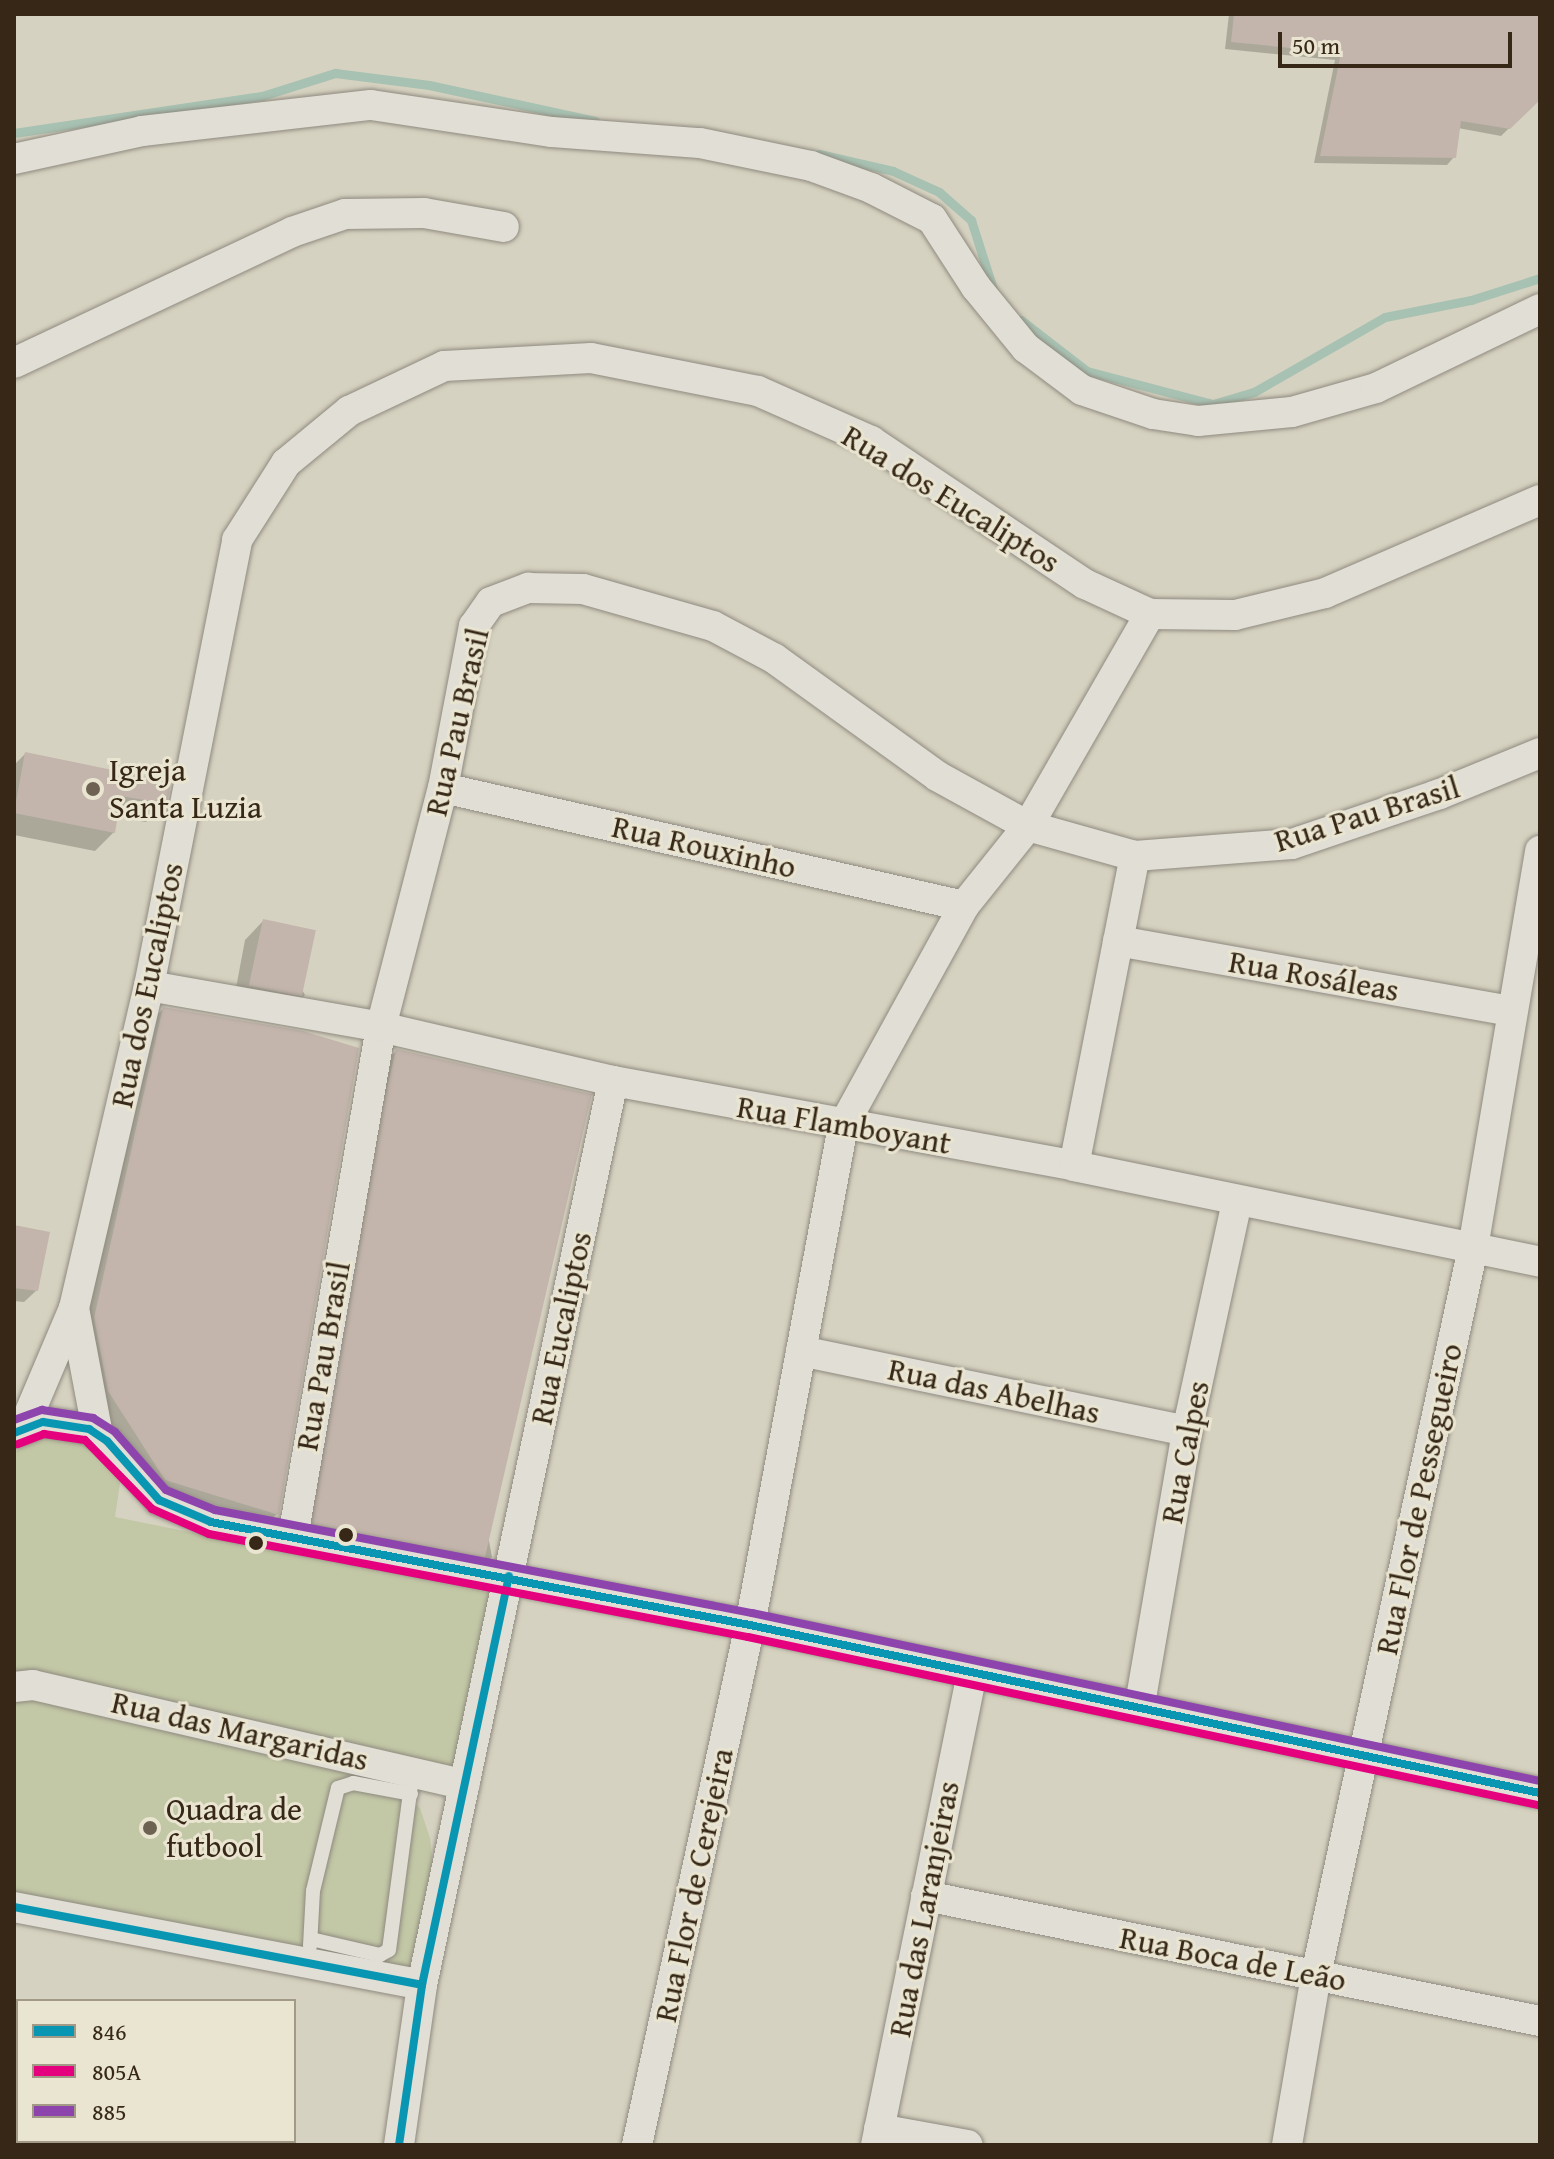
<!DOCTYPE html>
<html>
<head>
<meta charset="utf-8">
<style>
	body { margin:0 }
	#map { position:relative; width:1554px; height:2159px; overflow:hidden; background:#d6d2c1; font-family:"Gentium Book Plus",serif }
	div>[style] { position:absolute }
	.green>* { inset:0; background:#c2c7a6 }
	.shadow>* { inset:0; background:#0003 }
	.stream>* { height:9px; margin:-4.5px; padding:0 4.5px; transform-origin:4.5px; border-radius:4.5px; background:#a7c1b2 }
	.building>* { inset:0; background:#c3b5ac; transform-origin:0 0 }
	.roads { filter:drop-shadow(0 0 2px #8f8a7f) drop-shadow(0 0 2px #8f8a7f) }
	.service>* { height:14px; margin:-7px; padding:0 7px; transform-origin:7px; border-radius:7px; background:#e0ded5 }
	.minor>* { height:30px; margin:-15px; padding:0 15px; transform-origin:15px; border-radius:15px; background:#e0ded5 }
	.bus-1>* { height:8px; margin:-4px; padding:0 4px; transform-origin:4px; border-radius:4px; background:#0896b2 }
	.bus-2>* { height:8px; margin:-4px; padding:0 4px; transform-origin:4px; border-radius:4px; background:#e5007d }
	.bus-3>* { height:8px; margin:-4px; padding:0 4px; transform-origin:4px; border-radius:4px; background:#8e44ad }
	.dots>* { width:22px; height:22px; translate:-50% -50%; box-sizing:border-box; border:4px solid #eae5d1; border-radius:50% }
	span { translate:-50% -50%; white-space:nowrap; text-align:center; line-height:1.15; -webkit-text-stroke:6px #eae5d1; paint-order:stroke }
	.street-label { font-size:32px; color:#362716 }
	.poi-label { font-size:32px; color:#362716 }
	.left { translate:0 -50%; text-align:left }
	.frame { position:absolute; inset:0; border:16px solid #362716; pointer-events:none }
	.legend { position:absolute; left:16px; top:1999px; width:280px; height:144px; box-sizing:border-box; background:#eae5d1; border:2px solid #a29986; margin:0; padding:10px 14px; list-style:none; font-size:24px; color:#362716 }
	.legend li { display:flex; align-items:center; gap:16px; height:40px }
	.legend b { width:40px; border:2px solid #a29986 }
	.scale { position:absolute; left:1278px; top:32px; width:234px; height:36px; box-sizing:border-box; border:4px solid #362716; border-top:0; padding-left:10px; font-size:24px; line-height:28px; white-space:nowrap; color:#362716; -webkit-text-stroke:6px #eae5d1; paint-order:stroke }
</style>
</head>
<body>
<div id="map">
	<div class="green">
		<div style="clip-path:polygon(78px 1435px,112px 1462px,120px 1483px,115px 1517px,502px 1595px,467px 1772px,14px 1677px,14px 1453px,34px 1438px)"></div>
		<div style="clip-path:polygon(14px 1694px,388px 1782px,420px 1808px,430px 1838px,433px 1865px,412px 1975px,14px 1897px)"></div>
	</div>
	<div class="shadow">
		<div style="clip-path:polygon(1229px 14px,1540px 14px,1540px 98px,1501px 136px,1458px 128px,1454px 157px,1447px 165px,1314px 163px,1335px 60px,1225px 49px)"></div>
		<div style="clip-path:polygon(25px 754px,165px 803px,146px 822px,116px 817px,114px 832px,95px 851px,14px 835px,14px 765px)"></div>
		<div style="clip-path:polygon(263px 921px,305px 995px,286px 1014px,233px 1004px,245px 940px)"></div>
		<div style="clip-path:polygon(163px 1009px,277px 1514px,264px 1526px,153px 1492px,96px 1404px,83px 1332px,151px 1021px)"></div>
		<div style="clip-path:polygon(396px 1051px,492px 1557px,480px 1569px,302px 1535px,384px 1063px)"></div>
		<div style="clip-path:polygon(14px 1228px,37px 1290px,24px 1302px,14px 1301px)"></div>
	</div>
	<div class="stream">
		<div style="left:14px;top:133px;width:251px;rotate:-8.5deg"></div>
		<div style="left:262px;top:96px;width:77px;rotate:-17.5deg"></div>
		<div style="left:335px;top:73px;width:95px;rotate:7.3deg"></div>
		<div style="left:429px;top:85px;width:170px;rotate:12.2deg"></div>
		<div style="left:819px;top:154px;width:76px;rotate:12.9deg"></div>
		<div style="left:893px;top:171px;width:51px;rotate:24.5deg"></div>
		<div style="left:939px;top:192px;width:43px;rotate:41.2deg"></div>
		<div style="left:971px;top:220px;width:76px;rotate:72.3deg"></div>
		<div style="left:1021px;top:320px;width:83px;rotate:37.7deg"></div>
		<div style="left:1087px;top:371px;width:130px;rotate:14.7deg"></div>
		<div style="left:1213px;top:404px;width:43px;rotate:-16.3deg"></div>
		<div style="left:1254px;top:392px;width:151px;rotate:-29.8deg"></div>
		<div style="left:1385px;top:317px;width:88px;rotate:-11.2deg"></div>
		<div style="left:1471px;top:300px;width:72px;rotate:-17.7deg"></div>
	</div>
	<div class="building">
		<div style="clip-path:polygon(1234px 14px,1540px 14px,1540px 100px,1510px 129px,1461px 121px,1456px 158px,1320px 156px,1341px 53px,1231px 42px)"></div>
		<div style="clip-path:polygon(25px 752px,171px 782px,167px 804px,121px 796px,115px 833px,14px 813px)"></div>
		<div style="left:263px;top:919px;width:54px;height:68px;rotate:12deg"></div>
		<div style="clip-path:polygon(163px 1007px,303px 1031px,359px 1048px,279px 1515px,165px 1480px,108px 1391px,94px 1318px)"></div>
		<div style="left:396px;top:1049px;width:201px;height:481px;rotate:13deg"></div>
		<div style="clip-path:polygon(14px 1225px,50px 1232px,38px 1291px,14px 1288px)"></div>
	</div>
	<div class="roads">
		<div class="service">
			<div style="left:311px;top:1939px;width:71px;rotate:13.1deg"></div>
			<div style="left:380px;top:1955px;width:10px;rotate:-29deg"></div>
			<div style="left:389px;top:1950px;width:181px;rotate:-82.4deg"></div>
			<div style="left:310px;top:1946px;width:55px;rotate:-86.9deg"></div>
			<div style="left:313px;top:1891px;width:106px;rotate:-76.4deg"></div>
			<div style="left:338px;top:1788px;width:16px;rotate:-18deg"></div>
			<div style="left:353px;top:1783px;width:59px;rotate:10.7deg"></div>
		</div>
		<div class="minor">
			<div style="left:14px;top:159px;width:131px;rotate:-12.3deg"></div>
			<div style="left:142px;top:131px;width:230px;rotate:-6.5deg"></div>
			<div style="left:371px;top:105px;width:183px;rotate:8.5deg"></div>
			<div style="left:552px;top:132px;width:148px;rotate:4.3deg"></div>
			<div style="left:700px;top:143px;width:113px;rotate:11.7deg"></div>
			<div style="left:811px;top:166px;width:64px;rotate:20.1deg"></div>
			<div style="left:871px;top:188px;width:68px;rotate:26.9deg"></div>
			<div style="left:932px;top:219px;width:81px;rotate:57.1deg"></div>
			<div style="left:976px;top:287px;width:79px;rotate:50.7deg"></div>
			<div style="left:1026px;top:348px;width:70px;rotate:36.9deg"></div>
			<div style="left:1082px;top:390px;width:75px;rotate:18.7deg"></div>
			<div style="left:1153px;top:414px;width:46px;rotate:8.8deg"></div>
			<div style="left:1198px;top:421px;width:94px;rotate:-5.5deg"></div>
			<div style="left:1292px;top:412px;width:87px;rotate:-15.9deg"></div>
			<div style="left:1376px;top:388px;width:182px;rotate:-25.7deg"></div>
			<div style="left:14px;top:363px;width:307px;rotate:-25.2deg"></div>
			<div style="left:292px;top:232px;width:56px;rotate:-18.8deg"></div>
			<div style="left:345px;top:214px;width:79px;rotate:-0.7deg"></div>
			<div style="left:424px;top:213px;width:81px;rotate:9.9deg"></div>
			<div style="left:443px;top:788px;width:534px;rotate:12.76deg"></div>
			<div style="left:1118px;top:941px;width:398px;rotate:10.1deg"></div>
			<div style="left:149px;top:986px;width:236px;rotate:10deg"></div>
			<div style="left:381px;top:1027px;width:238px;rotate:13.1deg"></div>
			<div style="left:613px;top:1081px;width:469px;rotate:10.4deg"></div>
			<div style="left:1074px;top:1166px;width:476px;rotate:11.6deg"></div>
			<div style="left:1074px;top:1166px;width:316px;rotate:-78.9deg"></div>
			<div style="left:74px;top:1308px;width:129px;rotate:79.3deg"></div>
			<div style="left:801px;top:1351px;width:394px;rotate:11.7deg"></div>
			<div style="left:24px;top:1426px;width:128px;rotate:-67deg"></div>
			<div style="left:74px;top:1308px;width:331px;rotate:-76.9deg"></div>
			<div style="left:149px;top:986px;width:455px;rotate:-78.8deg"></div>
			<div style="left:237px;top:540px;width:91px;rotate:-57.5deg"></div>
			<div style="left:286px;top:463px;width:82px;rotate:-39.5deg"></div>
			<div style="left:349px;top:411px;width:105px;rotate:-25.3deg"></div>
			<div style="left:444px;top:366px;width:147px;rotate:-3.1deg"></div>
			<div style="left:591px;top:358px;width:170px;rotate:11.2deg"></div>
			<div style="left:758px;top:391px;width:124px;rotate:23.9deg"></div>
			<div style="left:871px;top:441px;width:257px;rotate:33.8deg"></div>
			<div style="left:1085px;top:584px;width:72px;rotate:24.8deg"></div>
			<div style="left:1150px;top:614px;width:85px;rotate:0.7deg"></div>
			<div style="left:1235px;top:615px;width:93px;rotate:-13.7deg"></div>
			<div style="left:1325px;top:593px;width:234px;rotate:-23.4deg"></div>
			<div style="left:14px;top:1433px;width:31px;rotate:-21deg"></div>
			<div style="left:43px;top:1422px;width:47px;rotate:8.7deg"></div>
			<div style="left:89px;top:1429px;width:22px;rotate:34deg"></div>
			<div style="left:107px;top:1441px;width:79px;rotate:48.6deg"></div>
			<div style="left:159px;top:1500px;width:56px;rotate:22.9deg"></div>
			<div style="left:211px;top:1522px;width:549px;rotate:10.82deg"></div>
			<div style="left:750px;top:1625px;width:808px;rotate:12.01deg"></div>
			<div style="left:293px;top:1537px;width:518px;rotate:-80.21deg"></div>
			<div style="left:381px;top:1027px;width:247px;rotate:-75.5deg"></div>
			<div style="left:443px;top:788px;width:165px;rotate:-79.2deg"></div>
			<div style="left:474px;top:626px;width:29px;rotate:-55deg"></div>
			<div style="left:491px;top:602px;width:40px;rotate:-21deg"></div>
			<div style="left:528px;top:588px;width:55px;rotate:1deg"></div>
			<div style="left:583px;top:589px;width:135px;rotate:15.9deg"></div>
			<div style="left:713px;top:626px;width:70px;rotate:28deg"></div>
			<div style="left:775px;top:659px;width:200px;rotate:35.8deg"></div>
			<div style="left:937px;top:776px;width:104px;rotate:28.8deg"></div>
			<div style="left:1028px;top:826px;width:111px;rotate:15.7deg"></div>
			<div style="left:1135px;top:856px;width:157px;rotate:-4.4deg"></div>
			<div style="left:1292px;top:844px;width:156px;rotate:-18.7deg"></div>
			<div style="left:1440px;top:794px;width:108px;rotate:-22.3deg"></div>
			<div style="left:14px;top:1687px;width:19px;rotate:-6deg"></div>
			<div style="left:33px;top:1685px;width:443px;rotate:13deg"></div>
			<div style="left:1140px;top:1704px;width:277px;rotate:-80.2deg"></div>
			<div style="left:1187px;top:1431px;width:235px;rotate:-77.7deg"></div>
			<div style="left:926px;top:1896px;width:627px;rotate:11.51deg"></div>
			<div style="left:14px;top:1907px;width:415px;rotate:10.8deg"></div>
			<div style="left:879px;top:2129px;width:90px;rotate:10.2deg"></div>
			<div style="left:399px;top:2145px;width:162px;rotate:-81.8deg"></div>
			<div style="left:422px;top:1985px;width:924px;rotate:-78.07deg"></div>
			<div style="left:637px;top:2145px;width:532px;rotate:-77.74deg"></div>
			<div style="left:750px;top:1625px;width:508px;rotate:-79.44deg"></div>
			<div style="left:843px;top:1126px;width:251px;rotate:-61.2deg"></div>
			<div style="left:964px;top:906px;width:102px;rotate:-51.3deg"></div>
			<div style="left:1028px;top:826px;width:245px;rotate:-60.1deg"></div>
			<div style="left:876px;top:2145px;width:482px;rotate:-78.5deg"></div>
			<div style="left:1287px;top:2145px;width:172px;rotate:-80.3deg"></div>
			<div style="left:1316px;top:1975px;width:744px;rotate:-77.81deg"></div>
			<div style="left:1473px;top:1248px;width:403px;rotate:-80.4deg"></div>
		</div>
	</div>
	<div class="bus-1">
		<div style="left:14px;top:1433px;width:31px;rotate:-21deg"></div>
		<div style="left:43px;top:1422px;width:47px;rotate:8.7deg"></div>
		<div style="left:89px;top:1429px;width:22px;rotate:34deg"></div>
		<div style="left:107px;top:1441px;width:79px;rotate:48.6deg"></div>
		<div style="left:159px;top:1500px;width:56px;rotate:22.9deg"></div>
		<div style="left:211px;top:1522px;width:549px;rotate:10.82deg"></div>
		<div style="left:750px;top:1625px;width:808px;rotate:12.01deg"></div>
		<div style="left:14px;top:1907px;width:415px;rotate:10.8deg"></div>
		<div style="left:399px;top:2145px;width:162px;rotate:-81.8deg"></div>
		<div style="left:422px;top:1985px;width:418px;rotate:-78deg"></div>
	</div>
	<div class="bus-2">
		<div style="left:18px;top:1444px;width:28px;rotate:-21deg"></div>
		<div style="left:44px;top:1434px;width:41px;rotate:8.3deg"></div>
		<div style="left:85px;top:1440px;width:96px;rotate:45.8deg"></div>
		<div style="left:152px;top:1509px;width:62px;rotate:23.7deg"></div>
		<div style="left:209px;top:1534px;width:549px;rotate:10.82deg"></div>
		<div style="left:748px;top:1637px;width:808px;rotate:12.01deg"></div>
	</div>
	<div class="bus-3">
		<div style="left:14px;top:1420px;width:30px;rotate:-20deg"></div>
		<div style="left:42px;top:1410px;width:52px;rotate:8.9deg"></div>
		<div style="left:93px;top:1418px;width:26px;rotate:32deg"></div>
		<div style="left:115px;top:1432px;width:77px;rotate:48.7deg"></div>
		<div style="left:166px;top:1490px;width:53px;rotate:22.2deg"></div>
		<div style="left:215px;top:1510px;width:547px;rotate:10.86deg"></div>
		<div style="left:752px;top:1613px;width:806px;rotate:12.04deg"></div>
	</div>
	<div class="dots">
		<div style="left:93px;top:789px;background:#6e6352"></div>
		<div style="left:346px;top:1535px;background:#362716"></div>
		<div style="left:256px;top:1543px;background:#362716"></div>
		<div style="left:150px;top:1828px;background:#6e6352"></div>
	</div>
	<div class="street-label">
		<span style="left:951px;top:499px;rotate:32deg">Rua dos Eucaliptos</span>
		<span style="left:457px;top:722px;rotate:-77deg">Rua Pau Brasil</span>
		<span style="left:1367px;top:814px;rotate:-17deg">Rua Pau Brasil</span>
		<span style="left:704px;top:847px;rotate:13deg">Rua Rouxinho</span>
		<span style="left:1314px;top:976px;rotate:10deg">Rua Rosáleas</span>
		<span style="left:147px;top:985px;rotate:-78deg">Rua dos Eucaliptos</span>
		<span style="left:844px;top:1125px;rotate:10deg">Rua Flamboyant</span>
		<span style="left:561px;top:1328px;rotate:-78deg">Rua Eucaliptos</span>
		<span style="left:323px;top:1356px;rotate:-80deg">Rua Pau Brasil</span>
		<span style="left:994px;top:1391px;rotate:12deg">Rua das Abelhas</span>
		<span style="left:1185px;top:1452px;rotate:-79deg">Rua Calpes</span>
		<span style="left:1419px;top:1499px;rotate:-78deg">Rua Flor de Pessegueiro</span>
		<span style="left:240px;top:1731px;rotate:13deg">Rua das Margaridas</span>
		<span style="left:694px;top:1885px;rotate:-78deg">Rua Flor de Cerejeira</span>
		<span style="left:924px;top:1909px;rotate:-79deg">Rua das Laranjeiras</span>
		<span style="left:1233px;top:1959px;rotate:11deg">Rua Boca de Leão</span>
	</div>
	<div class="poi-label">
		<span class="left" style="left:109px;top:789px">Igreja<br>Santa Luzia</span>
		<span class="left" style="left:166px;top:1828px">Quadra de<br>futbool</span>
	</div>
	<div class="frame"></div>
	<ul class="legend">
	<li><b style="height:10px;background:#0896b2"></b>846</li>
	<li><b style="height:10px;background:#e5007d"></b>805A</li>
	<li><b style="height:10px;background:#8e44ad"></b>885</li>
	</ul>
	<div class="scale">50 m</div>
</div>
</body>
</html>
